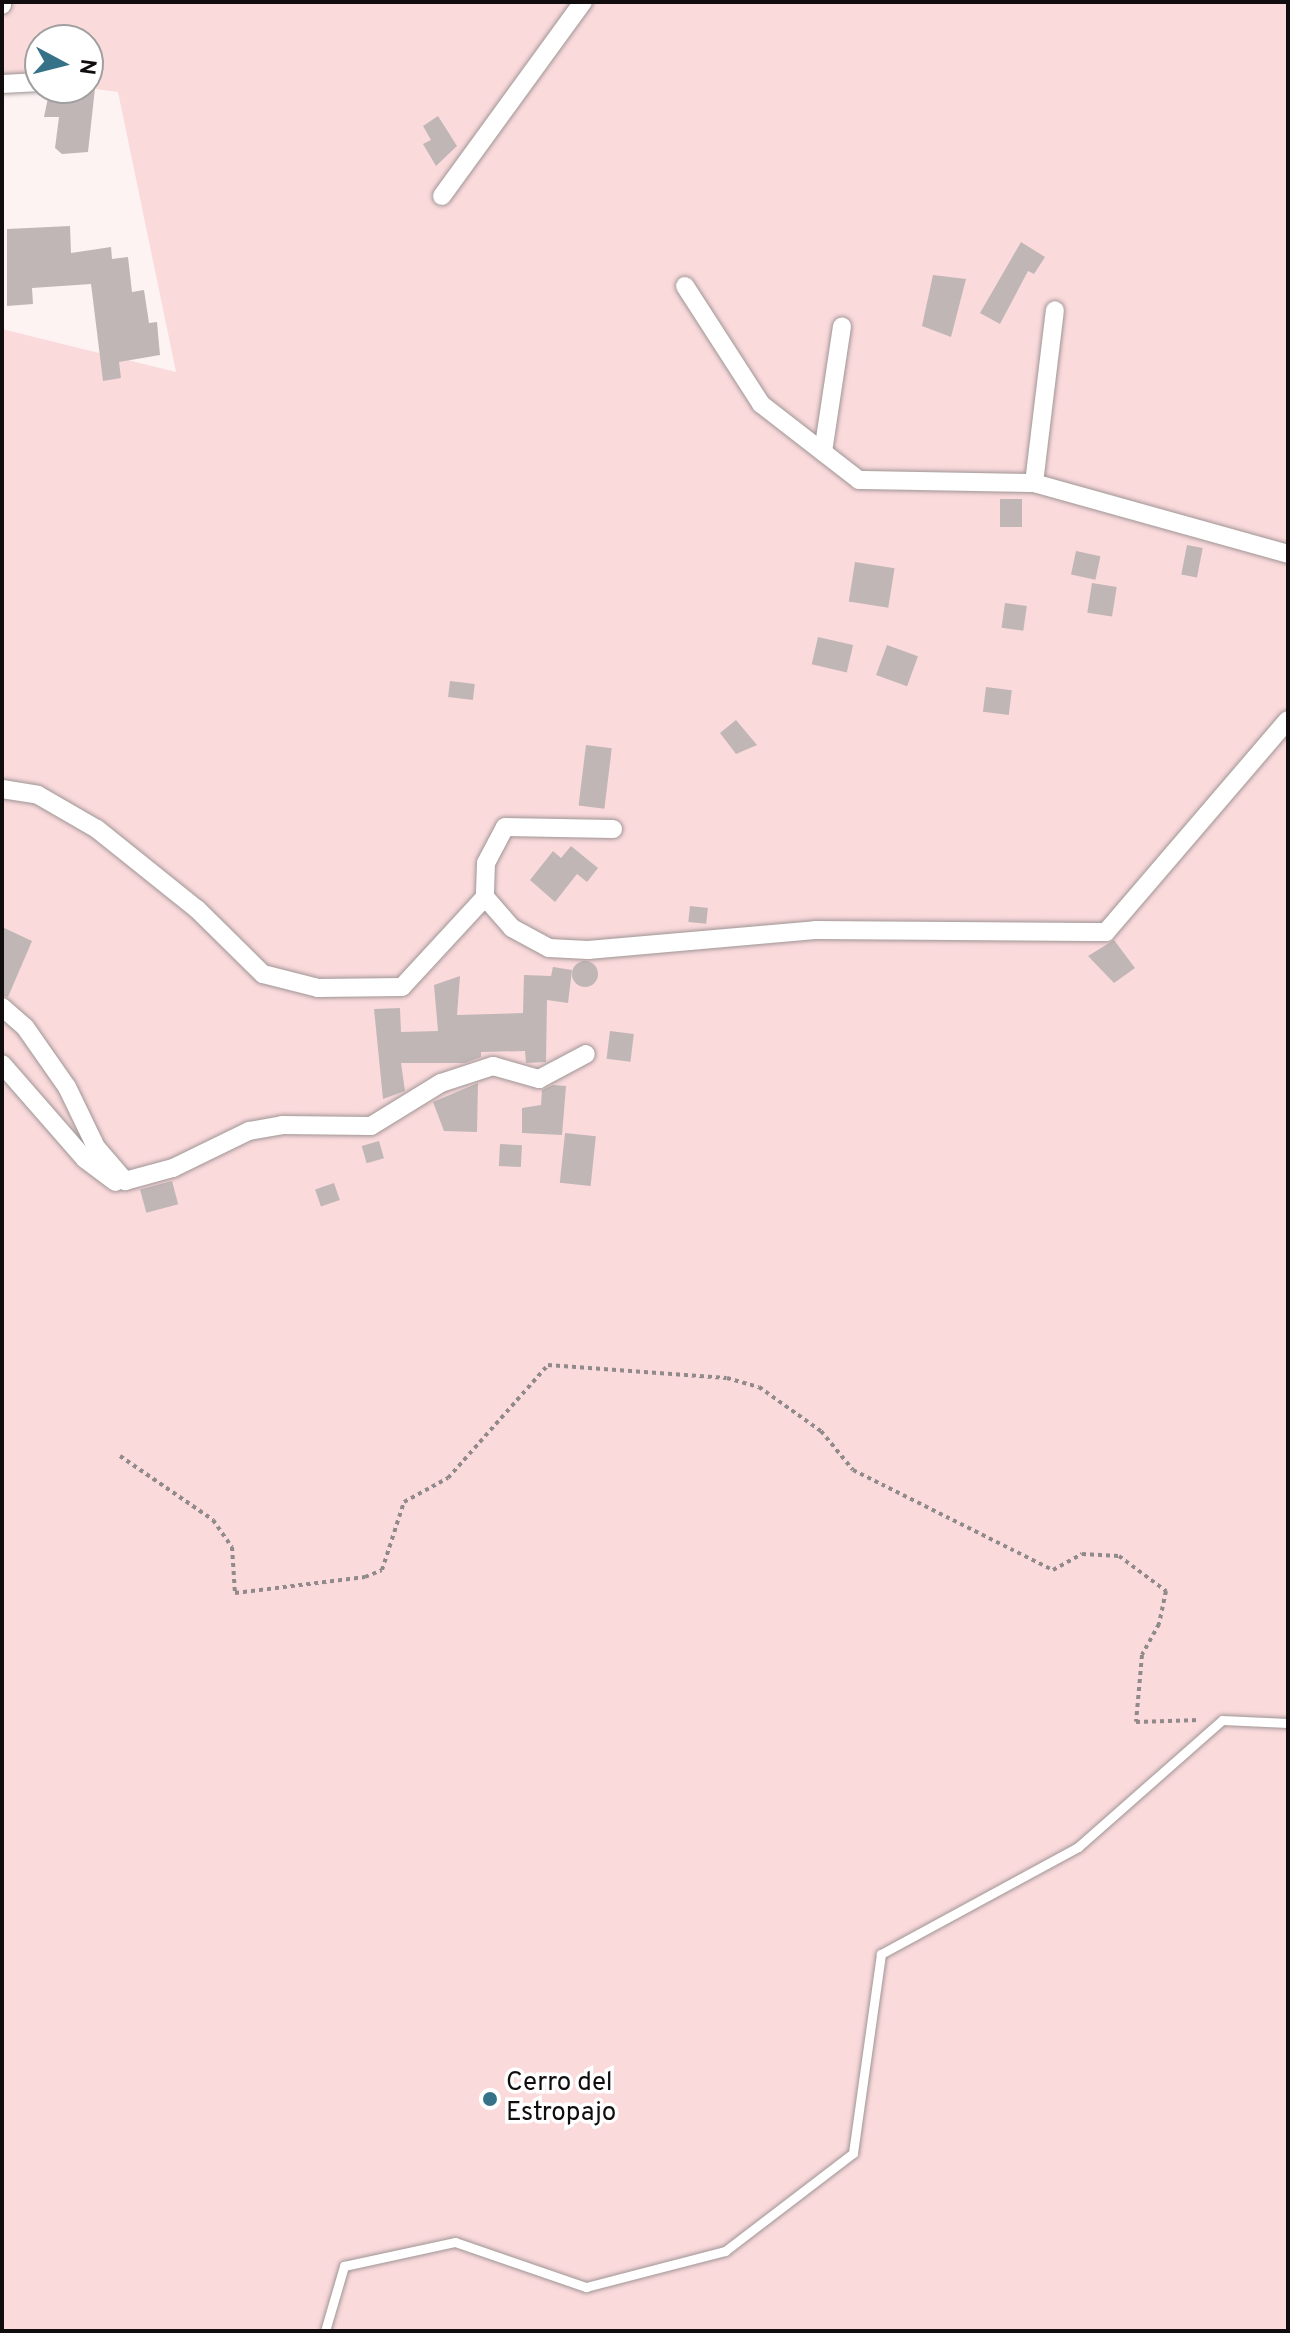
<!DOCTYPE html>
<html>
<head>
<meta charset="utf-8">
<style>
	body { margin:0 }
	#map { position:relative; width:1290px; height:2333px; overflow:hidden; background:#fdf3f3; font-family:Overpass,sans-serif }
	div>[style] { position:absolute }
	.green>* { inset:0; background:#fbdadc }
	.building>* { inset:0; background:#c0b6b6; transform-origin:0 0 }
	.round { border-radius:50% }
	.path>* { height:4px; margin-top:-2px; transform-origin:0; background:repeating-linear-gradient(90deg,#918a8a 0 4px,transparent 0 8px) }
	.roads { filter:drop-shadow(0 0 2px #9f9595) drop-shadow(0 0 2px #9f9595) }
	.service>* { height:9px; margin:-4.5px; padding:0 4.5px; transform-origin:4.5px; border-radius:4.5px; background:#fff }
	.minor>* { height:18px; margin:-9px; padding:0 9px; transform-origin:9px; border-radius:9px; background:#fff }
	.dots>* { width:22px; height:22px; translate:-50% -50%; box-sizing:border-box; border:4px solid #fff; border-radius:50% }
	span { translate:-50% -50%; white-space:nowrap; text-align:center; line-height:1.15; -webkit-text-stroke:7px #fff; paint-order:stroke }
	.poi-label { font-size:26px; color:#110d0e }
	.left { translate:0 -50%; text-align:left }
	.frame { position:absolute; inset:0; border:4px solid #110d0e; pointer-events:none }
	.north { position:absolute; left:24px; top:24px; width:80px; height:80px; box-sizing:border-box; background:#fff; border:2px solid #a09e9f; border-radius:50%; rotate:97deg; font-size:22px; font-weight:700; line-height:32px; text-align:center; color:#110d0e }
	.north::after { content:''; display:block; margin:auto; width:28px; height:36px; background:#357288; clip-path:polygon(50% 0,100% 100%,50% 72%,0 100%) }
</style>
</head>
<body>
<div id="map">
	<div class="green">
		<div style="clip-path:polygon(5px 2px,1288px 2px,1288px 2331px,2px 2331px,2px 329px,176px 372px,118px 92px,88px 88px,88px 40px,40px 40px,40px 81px,2px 76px)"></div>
	</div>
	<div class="building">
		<div style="clip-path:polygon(50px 88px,95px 88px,88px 152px,62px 154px,55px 148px,59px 117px,44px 117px)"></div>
		<div style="clip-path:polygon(438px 116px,457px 146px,436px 166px,423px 144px,431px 140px,423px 126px)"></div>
		<div style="clip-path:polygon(70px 226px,71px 253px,111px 247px,112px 259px,128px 257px,132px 292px,144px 290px,149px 323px,157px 322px,160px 355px,119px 362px,121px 378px,103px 381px,91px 284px,32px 288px,33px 304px,7px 306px,7px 229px)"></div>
		<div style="clip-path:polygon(1021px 242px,1045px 257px,1034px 274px,1028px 271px,1000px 324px,980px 313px)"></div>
		<div style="clip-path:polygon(933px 275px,966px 279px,951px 337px,922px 326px)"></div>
		<div style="left:1000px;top:499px;width:22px;height:28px"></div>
		<div style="left:1187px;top:545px;width:16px;height:30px;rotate:11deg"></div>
		<div style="left:1076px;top:551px;width:25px;height:24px;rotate:12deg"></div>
		<div style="left:855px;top:562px;width:40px;height:40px;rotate:9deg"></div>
		<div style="left:1092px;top:583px;width:25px;height:30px;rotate:9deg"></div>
		<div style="left:1005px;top:603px;width:22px;height:25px;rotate:8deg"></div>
		<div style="left:818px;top:637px;width:36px;height:28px;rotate:13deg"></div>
		<div style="left:887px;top:645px;width:33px;height:32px;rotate:20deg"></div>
		<div style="left:450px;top:681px;width:25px;height:16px;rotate:7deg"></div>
		<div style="left:986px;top:687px;width:26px;height:25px;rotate:7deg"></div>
		<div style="clip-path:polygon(736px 720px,757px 745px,736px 754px,720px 733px)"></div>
		<div style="left:586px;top:745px;width:26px;height:61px;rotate:7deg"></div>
		<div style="clip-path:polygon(571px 846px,598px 868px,587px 882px,577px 874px,555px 902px,530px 880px,553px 851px,561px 858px)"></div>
		<div style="left:690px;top:906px;width:18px;height:16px;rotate:6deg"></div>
		<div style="clip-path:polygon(2px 927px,32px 941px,8px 997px,2px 995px)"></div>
		<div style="clip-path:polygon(1114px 940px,1135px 968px,1114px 983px,1088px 956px)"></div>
		<div class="round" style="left:572px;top:961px;width:26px;height:26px"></div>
		<div style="clip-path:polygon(553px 967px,572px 970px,568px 1003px,547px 1000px,546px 1062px,526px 1063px,525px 1051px,481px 1052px,481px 1057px,465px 1063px,401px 1063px,405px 1091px,383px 1099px,374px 1009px,400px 1008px,401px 1032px,438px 1031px,434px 985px,460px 976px,457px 1015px,523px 1013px,524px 975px,551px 976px)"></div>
		<div style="left:610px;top:1031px;width:24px;height:28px;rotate:7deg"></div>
		<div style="clip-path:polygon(478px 1083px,477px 1132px,444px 1131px,433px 1102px)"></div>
		<div style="clip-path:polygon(553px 1085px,566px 1086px,562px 1135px,522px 1133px,522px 1108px,541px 1105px,542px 1090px)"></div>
		<div style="left:565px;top:1133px;width:31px;height:50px;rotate:6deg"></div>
		<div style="left:379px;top:1141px;width:18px;height:18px;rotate:74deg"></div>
		<div style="left:500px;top:1144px;width:22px;height:22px;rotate:3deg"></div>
		<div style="left:172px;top:1181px;width:24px;height:33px;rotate:75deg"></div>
		<div style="left:334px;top:1183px;width:18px;height:20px;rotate:71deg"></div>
	</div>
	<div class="path">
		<div style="left:120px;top:1456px;width:113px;rotate:34.5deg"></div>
		<div style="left:213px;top:1520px;width:33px;rotate:55deg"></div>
		<div style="left:232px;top:1547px;width:46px;rotate:86.3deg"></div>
		<div style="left:235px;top:1593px;width:131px;rotate:-7deg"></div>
		<div style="left:365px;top:1577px;width:18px;rotate:-22deg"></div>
		<div style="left:382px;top:1570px;width:71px;rotate:-72.1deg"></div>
		<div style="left:404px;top:1502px;width:50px;rotate:-28.6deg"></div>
		<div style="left:448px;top:1478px;width:151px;rotate:-48.5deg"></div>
		<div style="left:548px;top:1365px;width:179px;rotate:4.2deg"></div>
		<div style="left:727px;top:1378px;width:33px;rotate:16deg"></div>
		<div style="left:759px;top:1387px;width:76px;rotate:35.4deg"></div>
		<div style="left:821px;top:1431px;width:50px;rotate:50.6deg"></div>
		<div style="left:853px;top:1470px;width:224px;rotate:26.6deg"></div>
		<div style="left:1053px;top:1570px;width:33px;rotate:-29deg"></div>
		<div style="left:1082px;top:1554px;width:37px;rotate:3deg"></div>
		<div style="left:1119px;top:1556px;width:59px;rotate:36.7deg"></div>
		<div style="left:1166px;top:1591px;width:34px;rotate:102deg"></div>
		<div style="left:1159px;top:1624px;width:35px;rotate:119deg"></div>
		<div style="left:1142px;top:1655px;width:67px;rotate:95.1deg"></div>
		<div style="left:1136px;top:1722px;width:64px;rotate:-1.8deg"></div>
	</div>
	<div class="roads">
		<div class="service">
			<div style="left:325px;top:2331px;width:68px;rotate:-73.7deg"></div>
			<div style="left:344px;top:2266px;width:114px;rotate:-12.2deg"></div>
			<div style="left:455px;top:2242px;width:139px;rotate:19deg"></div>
			<div style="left:586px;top:2287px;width:144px;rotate:-14.5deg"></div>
			<div style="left:725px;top:2251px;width:161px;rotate:-37.4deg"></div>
			<div style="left:853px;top:2153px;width:201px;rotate:-82deg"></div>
			<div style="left:881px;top:1954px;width:224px;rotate:-28.5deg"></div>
			<div style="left:1078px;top:1847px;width:192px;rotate:-41.4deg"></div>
			<div style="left:1222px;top:1720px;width:66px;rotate:2.6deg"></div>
		</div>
		<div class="minor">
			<div style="left:2px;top:5px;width:3px;rotate:-90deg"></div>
			<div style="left:2px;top:84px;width:38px;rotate:-3deg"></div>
			<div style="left:442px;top:196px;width:240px;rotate:-54deg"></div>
			<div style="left:685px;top:286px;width:140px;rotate:57.2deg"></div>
			<div style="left:761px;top:404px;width:124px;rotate:37.8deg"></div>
			<div style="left:859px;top:480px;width:175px;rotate:1deg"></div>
			<div style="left:1034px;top:483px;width:264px;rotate:15.6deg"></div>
			<div style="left:823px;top:452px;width:127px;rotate:-81.4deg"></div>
			<div style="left:1034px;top:483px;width:174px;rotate:-83.1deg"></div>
			<div style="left:2px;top:789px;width:36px;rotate:9deg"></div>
			<div style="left:38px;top:795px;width:68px;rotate:30deg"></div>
			<div style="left:97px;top:829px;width:128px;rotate:38.7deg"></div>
			<div style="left:197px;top:909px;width:93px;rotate:44.6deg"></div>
			<div style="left:263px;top:974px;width:57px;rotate:14.3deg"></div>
			<div style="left:318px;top:988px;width:84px;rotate:-0.7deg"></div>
			<div style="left:402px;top:987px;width:122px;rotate:-47.3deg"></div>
			<div style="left:613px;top:829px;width:108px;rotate:-178.9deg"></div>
			<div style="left:505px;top:827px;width:41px;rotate:117.8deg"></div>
			<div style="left:486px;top:863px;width:34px;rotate:92deg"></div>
			<div style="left:485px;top:897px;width:41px;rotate:48.9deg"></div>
			<div style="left:512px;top:928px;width:42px;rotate:28.4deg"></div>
			<div style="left:549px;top:948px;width:39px;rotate:3deg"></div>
			<div style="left:588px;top:950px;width:228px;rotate:-5deg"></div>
			<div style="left:815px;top:930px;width:291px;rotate:0.4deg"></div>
			<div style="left:1106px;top:932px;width:279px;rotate:-49.4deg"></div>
			<div style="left:2px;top:1007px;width:30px;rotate:41deg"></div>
			<div style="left:25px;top:1027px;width:73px;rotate:55deg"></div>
			<div style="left:67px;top:1087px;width:67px;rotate:64.2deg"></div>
			<div style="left:96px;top:1147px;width:45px;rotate:49.5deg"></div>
			<div style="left:125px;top:1181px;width:50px;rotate:-15.2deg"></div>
			<div style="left:173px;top:1168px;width:85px;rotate:-26deg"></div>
			<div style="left:249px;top:1131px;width:34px;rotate:-10deg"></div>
			<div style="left:282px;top:1125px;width:89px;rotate:0.6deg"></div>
			<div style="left:371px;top:1126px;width:82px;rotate:-31.6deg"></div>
			<div style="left:441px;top:1083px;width:55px;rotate:-18.1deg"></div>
			<div style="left:493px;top:1066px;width:48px;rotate:15.8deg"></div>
			<div style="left:539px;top:1079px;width:53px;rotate:-28deg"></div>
			<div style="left:2px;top:1064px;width:126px;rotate:48.9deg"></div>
			<div style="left:85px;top:1159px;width:38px;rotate:37deg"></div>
		</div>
	</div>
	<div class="dots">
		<div style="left:490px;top:2099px;background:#357288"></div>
	</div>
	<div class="poi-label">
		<span class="left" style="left:506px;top:2099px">Cerro del<br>Estropajo</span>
	</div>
	<div class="frame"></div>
	<div class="north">N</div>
</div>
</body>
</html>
